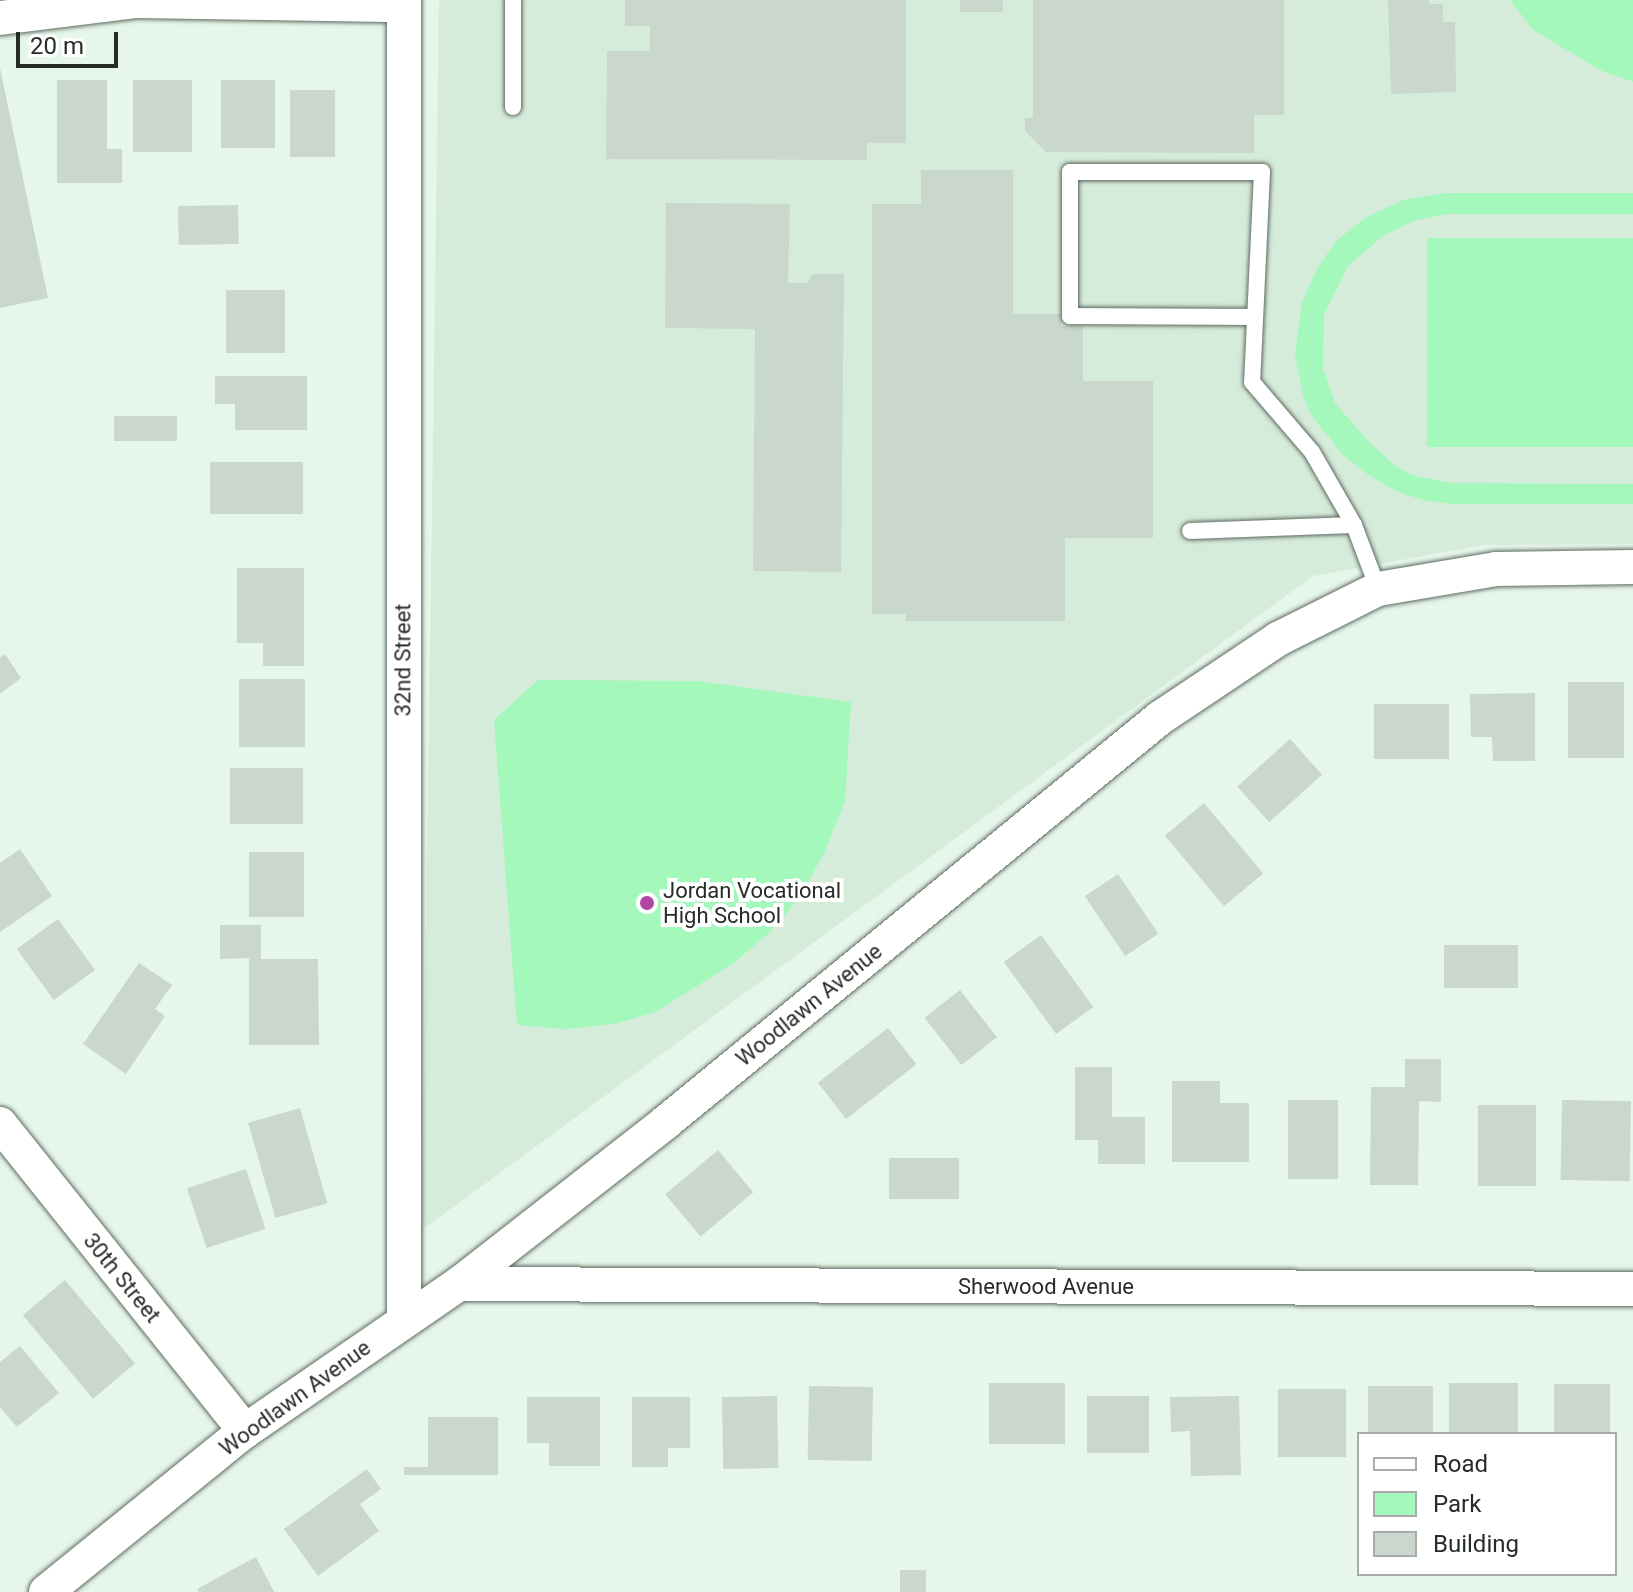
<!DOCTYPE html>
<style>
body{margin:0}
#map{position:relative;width:1633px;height:1592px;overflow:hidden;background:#e7f6ea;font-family:Roboto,sans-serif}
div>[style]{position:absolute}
.built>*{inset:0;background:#d6ecdb}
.green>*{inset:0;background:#a4f8bc;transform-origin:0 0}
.building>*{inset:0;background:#c9d7cc;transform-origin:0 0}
.roads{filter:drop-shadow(0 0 2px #5f6c62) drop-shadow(0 0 2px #5f6c62)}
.service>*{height:16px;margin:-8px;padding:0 8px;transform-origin:8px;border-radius:8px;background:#fff}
.minor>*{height:34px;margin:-17px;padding:0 17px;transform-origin:17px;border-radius:17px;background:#fff}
.dots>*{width:22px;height:22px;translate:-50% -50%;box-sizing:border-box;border:4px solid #fff;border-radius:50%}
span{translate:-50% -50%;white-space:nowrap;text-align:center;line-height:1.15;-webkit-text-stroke:8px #fff;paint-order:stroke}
.street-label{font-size:22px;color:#262c28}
.poi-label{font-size:22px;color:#262c28}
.left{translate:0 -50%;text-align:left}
.legend{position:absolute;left:1357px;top:1432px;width:260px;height:144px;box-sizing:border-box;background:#fff;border:2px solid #a8aba9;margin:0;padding:10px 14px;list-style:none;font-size:24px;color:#262c28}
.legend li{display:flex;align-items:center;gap:16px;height:40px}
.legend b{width:40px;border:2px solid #a8aba9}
.scale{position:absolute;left:16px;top:32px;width:102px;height:36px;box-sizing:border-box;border:4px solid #262c28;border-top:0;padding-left:10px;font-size:24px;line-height:28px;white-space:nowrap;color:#262c28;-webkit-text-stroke:6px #fff;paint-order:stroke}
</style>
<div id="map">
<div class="built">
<i style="clip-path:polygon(439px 0,1633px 0,1633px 544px,1484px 545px,1313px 576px,422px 1230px)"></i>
</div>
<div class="green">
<i style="clip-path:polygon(1510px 0,1633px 0,1633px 82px,1602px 71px,1533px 30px)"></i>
<i style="clip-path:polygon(1447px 193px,1633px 193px,1633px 214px,1447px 214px,1413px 221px,1383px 236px,1348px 266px,1324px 315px,1323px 368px,1335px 403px,1370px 443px,1397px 467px,1412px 475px,1450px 483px,1633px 484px,1633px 504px,1450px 504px,1423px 500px,1398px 492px,1370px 476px,1343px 455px,1311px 415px,1303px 395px,1295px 354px,1302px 303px,1316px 270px,1336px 241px,1366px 217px,1406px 199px)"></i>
<i style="left:1427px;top:238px;width:206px;height:209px"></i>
<i style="clip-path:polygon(538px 680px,698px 681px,851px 702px,845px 801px,824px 853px,800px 897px,769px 933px,735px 962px,656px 1012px,614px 1024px,565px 1029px,517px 1025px,494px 720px)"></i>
</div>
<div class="building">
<i style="clip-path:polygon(625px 0,906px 0,906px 143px,867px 143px,867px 160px,606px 159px,607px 51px,650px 51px,650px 26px,625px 26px)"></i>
<i style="left:960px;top:0;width:43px;height:12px"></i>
<i style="clip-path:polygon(1033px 0,1284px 0,1284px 115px,1254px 115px,1254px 153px,1046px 152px,1025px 131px,1025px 118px,1033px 118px)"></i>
<i style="clip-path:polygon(1388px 0,1429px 0,1429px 4px,1443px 4px,1443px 22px,1455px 22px,1456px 92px,1391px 94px)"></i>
<i style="clip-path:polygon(0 68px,48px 298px,0 308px)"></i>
<i style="clip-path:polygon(57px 80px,107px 80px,107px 149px,122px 149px,122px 183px,57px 183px)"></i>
<i style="left:133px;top:80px;width:59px;height:72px"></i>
<i style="left:221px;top:80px;width:54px;height:68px"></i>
<i style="left:290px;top:90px;width:45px;height:67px"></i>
<i style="clip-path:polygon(921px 170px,1013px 170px,1013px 314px,1061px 314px,1061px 326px,1083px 326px,1083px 381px,1153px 381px,1153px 538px,1065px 538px,1065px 621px,906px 621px,906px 614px,872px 614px,872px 204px,921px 204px)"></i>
<i style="clip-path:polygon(666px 203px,790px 204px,788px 283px,807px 283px,813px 274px,844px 274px,841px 572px,753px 571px,755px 329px,665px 328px)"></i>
<i style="left:238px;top:205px;width:39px;height:60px;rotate:89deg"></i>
<i style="left:226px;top:290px;width:59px;height:63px"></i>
<i style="clip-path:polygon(215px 376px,307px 376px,307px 430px,235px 430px,235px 404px,215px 404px)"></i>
<i style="left:114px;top:416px;width:63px;height:25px"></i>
<i style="left:210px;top:462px;width:93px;height:52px"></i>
<i style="clip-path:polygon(237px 568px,304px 568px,304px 666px,263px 666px,263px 643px,237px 643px)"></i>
<i style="clip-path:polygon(5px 654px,21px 678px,0 694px,0 658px)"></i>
<i style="left:239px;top:679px;width:66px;height:68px"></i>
<i style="left:1568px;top:682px;width:56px;height:76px"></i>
<i style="clip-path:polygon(1535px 693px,1535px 761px,1493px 761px,1492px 737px,1471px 737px,1470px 694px)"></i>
<i style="left:1374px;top:704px;width:75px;height:55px"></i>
<i style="left:1290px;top:739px;width:48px;height:71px;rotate:48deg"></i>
<i style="left:230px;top:768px;width:73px;height:56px"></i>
<i style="left:1204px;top:803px;width:92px;height:51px;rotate:50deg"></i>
<i style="clip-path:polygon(20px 849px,52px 896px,0 932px,0 863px)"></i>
<i style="left:249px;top:852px;width:55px;height:65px"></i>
<i style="left:1118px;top:874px;width:72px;height:40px;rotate:56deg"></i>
<i style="left:58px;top:919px;width:63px;height:51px;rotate:54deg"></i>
<i style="clip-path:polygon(220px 925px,261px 925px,261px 959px,318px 959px,319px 1045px,249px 1045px,249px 958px,220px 959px)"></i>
<i style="left:1041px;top:935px;width:89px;height:46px;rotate:54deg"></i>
<i style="left:1444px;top:945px;width:74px;height:43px"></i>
<i style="clip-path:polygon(139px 963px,172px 985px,155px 1009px,165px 1016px,126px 1074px,83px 1044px)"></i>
<i style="left:960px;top:990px;width:60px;height:45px;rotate:52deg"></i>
<i style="left:888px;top:1028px;width:46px;height:89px;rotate:52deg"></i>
<i style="clip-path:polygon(1405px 1059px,1441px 1059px,1441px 1102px,1419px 1101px,1418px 1185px,1370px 1185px,1371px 1087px,1405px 1087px)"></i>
<i style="clip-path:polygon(1075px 1067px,1112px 1067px,1112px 1117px,1145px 1117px,1145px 1164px,1098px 1164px,1098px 1140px,1075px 1140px)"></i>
<i style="clip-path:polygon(1172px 1081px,1220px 1081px,1220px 1103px,1249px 1103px,1249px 1162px,1172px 1162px)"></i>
<i style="left:1288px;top:1100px;width:50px;height:79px"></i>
<i style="left:1562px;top:1100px;width:69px;height:80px;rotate:1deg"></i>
<i style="left:1478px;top:1105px;width:58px;height:81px"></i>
<i style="left:300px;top:1108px;width:99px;height:54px;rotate:74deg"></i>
<i style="left:718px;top:1150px;width:55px;height:69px;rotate:50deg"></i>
<i style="left:889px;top:1158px;width:70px;height:41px"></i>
<i style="left:246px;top:1169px;width:63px;height:62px;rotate:72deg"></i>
<i style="left:65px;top:1280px;width:109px;height:55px;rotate:50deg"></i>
<i style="clip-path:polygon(20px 1346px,59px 1393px,17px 1427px,0 1407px,0 1362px)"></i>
<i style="left:989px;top:1383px;width:76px;height:61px"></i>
<i style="left:1449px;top:1383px;width:69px;height:51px"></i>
<i style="left:1554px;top:1384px;width:56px;height:50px"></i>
<i style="left:809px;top:1386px;width:64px;height:74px;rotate:1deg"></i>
<i style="left:1368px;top:1386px;width:65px;height:48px"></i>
<i style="left:1278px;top:1389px;width:68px;height:68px"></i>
<i style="left:777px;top:1396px;width:72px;height:55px;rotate:89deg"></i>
<i style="left:1087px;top:1396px;width:62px;height:57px"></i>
<i style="clip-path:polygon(1239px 1396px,1241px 1475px,1191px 1476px,1190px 1431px,1171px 1432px,1170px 1397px)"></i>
<i style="clip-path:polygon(527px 1397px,600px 1397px,600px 1466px,549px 1466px,549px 1443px,527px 1443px)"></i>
<i style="clip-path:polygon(632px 1397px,690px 1397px,690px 1448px,668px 1448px,668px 1467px,632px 1467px)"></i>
<i style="clip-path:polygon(428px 1417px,498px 1417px,498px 1475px,404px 1475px,404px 1467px,428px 1467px)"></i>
<i style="clip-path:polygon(367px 1469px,381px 1489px,360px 1504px,379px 1531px,318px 1576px,284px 1529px)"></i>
<i style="clip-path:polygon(256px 1557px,274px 1592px,199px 1592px,197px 1589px)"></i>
<i style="left:900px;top:1570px;width:26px;height:22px"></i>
</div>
<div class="roads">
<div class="service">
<i style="left:513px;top:107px;width:107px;rotate:-90deg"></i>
<i style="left:1255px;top:317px;width:185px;rotate:-179.7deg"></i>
<i style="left:1070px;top:316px;width:144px;rotate:-90deg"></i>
<i style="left:1070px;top:172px;width:192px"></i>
<i style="left:1262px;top:172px;width:210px;rotate:92.7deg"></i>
<i style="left:1252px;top:382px;width:92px;rotate:49.4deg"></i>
<i style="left:1312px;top:452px;width:84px;rotate:60.1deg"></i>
<i style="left:1354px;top:525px;width:68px;rotate:69.4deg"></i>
<i style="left:1190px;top:531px;width:164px;rotate:-2.1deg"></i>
</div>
<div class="minor">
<i style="left:0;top:18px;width:138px;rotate:-7.1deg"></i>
<i style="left:137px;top:1px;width:267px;rotate:0.9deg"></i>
<i style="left:0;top:1124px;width:393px;rotate:51.4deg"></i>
<i style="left:459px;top:1284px;width:1174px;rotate:0.24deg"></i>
<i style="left:404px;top:1319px;width:1319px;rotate:-90deg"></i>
<i style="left:46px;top:1592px;width:256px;rotate:-39deg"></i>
<i style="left:245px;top:1431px;width:260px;rotate:-34.5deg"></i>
<i style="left:459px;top:1284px;width:263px;rotate:-38deg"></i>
<i style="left:666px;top:1122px;width:638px;rotate:-39.28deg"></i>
<i style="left:1160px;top:718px;width:142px;rotate:-33.8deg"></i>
<i style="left:1278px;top:639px;width:112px;rotate:-26.6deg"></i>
<i style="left:1378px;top:589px;width:120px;rotate:-9.6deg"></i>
<i style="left:1496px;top:569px;width:137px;rotate:-0.8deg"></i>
</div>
</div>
<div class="dots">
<i style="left:647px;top:903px;background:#b145a4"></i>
</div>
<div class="street-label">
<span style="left:403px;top:660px;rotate:-90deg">32nd Street</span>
<span style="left:809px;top:1005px;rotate:-39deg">Woodlawn Avenue</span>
<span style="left:122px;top:1278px;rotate:51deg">30th Street</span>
<span style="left:1046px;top:1287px">Sherwood Avenue</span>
<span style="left:295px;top:1398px;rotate:-36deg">Woodlawn Avenue</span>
</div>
<div class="poi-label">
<span class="left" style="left:663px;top:903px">Jordan Vocational<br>High School</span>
</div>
<ul class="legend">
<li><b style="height:10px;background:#fff"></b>Road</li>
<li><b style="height:22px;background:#a4f8bc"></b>Park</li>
<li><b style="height:22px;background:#c9d7cc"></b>Building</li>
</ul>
<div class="scale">20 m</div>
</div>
